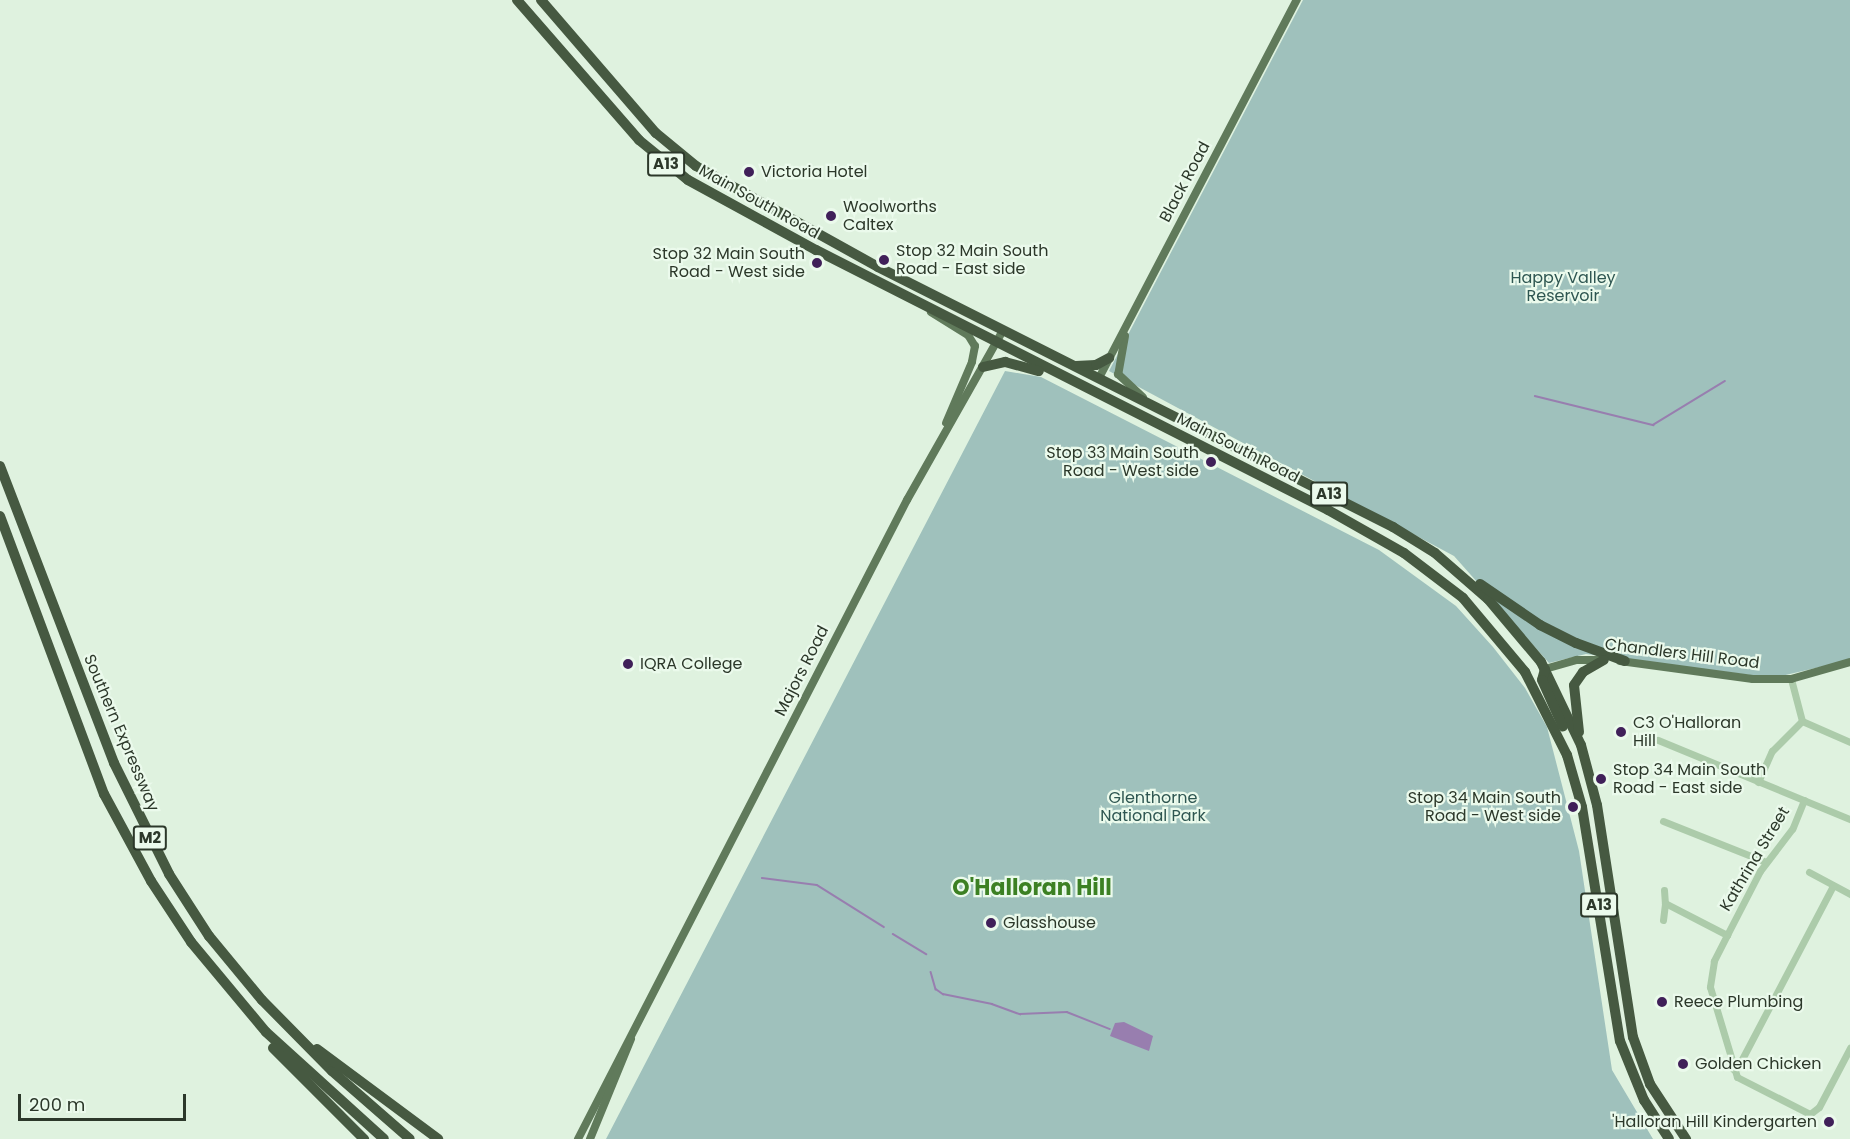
<!DOCTYPE html>
<style>
body{margin:0}
#map{position:relative;width:1850px;height:1139px;overflow:hidden;background:#dff2df;font-family:Poppins,sans-serif}
div>[style]{position:absolute}
.green>*{inset:0;background:#9fc1bc}
.water>*{inset:0;background:#987eaf}
.stream>*{height:1.5px;margin:-0.75px;padding:0 0.75px;transform-origin:0.75px;border-radius:0.75px;background:#987eaf}
.minor>*{height:7px;margin:-3.5px;padding:0 3.5px;transform-origin:3.5px;border-radius:3.5px;background:#accbaa}
.major>*{height:8px;margin:-4px;padding:0 4px;transform-origin:4px;border-radius:4px;background:#607a5b}
.highway>*{height:10px;margin:-5px;padding:0 5px;transform-origin:5px;border-radius:5px;background:#465941}
.dots>*{width:16px;height:16px;translate:-50% -50%;box-sizing:border-box;border:3px solid #ebfaec;border-radius:50%}
span{translate:-50% -50%;white-space:nowrap;text-align:center;line-height:1.15;-webkit-text-stroke:4.5px #ebfaec;paint-order:stroke}
.shield-label span{padding:2px 4px;background:#ebfaec;border:2px solid;border-radius:4px;-webkit-text-stroke-width:0}
.shield-label{font-size:15px;color:#2c382a;font-weight:700}
.poi-label{font-size:16px;color:#2c382a}
.left{translate:0 -50%;text-align:left}
.right{translate:-100% -50%;text-align:right}
.street-label{font-size:16px;color:#2c382a}
.park-label{font-size:16px;color:#2e5651}
.district-label{font-size:22px;color:#3c8023;font-weight:700}
.scale{position:absolute;left:18px;top:1094px;width:168px;height:27px;box-sizing:border-box;border:3px solid #2c382a;border-top:0;padding-left:8px;font-size:18px;line-height:21px;white-space:nowrap;color:#2c382a;-webkit-text-stroke:4px #ebfaec;paint-order:stroke}
</style>
<div id="map">
<div class="green">
<i style="clip-path:polygon(1303px 0,1850px 0,1850px 660px,1773px 678px,1586px 654px,1549px 663px,1454px 556px,1109px 371px)"></i>
<i style="clip-path:polygon(1005px 371px,1041px 377px,1379px 550px,1456px 606px,1493px 647px,1525px 688px,1547px 727px,1579px 851px,1612px 1070px,1653px 1139px,606px 1139px)"></i>
</div>
<div class="water">
<i style="clip-path:polygon(1124px 1022px,1153px 1036px,1149px 1051px,1110px 1036px,1115px 1023px)"></i>
</div>
<div class="stream">
<i style="left:1535px;top:396px;width:122px;rotate:13.8deg"></i>
<i style="left:1653px;top:425px;width:84px;rotate:-31.4deg"></i>
<i style="left:762px;top:878px;width:55px;rotate:7.3deg"></i>
<i style="left:817px;top:885px;width:79px;rotate:32.1deg"></i>
<i style="left:893px;top:934px;width:39px;rotate:31deg"></i>
<i style="left:931px;top:972px;width:18px;rotate:74deg"></i>
<i style="left:936px;top:989px;width:9px;rotate:36deg"></i>
<i style="left:943px;top:994px;width:50px;rotate:11.5deg"></i>
<i style="left:992px;top:1004px;width:30px;rotate:20deg"></i>
<i style="left:1020px;top:1014px;width:47px;rotate:-2.4deg"></i>
<i style="left:1067px;top:1012px;width:46px;rotate:21.6deg"></i>
</div>
<div class="minor">
<i style="left:1791px;top:679px;width:43px;rotate:75.3deg"></i>
<i style="left:1802px;top:721px;width:52px;rotate:23.6deg"></i>
<i style="left:1658px;top:740px;width:208px;rotate:22.4deg"></i>
<i style="left:1758px;top:782px;width:34px;rotate:-66deg"></i>
<i style="left:1772px;top:751px;width:42px;rotate:-45deg"></i>
<i style="left:1804px;top:800px;width:31px;rotate:112deg"></i>
<i style="left:1792px;top:829px;width:53px;rotate:127.3deg"></i>
<i style="left:1760px;top:871px;width:72px;rotate:117.3deg"></i>
<i style="left:1727px;top:935px;width:29px;rotate:117deg"></i>
<i style="left:1714px;top:961px;width:26px;rotate:99deg"></i>
<i style="left:1710px;top:987px;width:94px;rotate:73.3deg"></i>
<i style="left:1737px;top:1077px;width:82px;rotate:26.9deg"></i>
<i style="left:1810px;top:1114px;width:11px;rotate:-38deg"></i>
<i style="left:1819px;top:1107px;width:67px;rotate:-62.3deg"></i>
<i style="left:1663px;top:821px;width:111px;rotate:21.7deg"></i>
<i style="left:1809px;top:872px;width:47px;rotate:28.2deg"></i>
<i style="left:1664px;top:890px;width:13px;rotate:86deg"></i>
<i style="left:1665px;top:903px;width:70px;rotate:27.3deg"></i>
<i style="left:1663px;top:920px;width:17px;rotate:-83deg"></i>
<i style="left:1733px;top:1069px;width:11px;rotate:-45deg"></i>
<i style="left:1741px;top:1061px;width:198px;rotate:-62.3deg"></i>
</div>
<div class="major">
<i style="left:931px;top:312px;width:44px;rotate:31.9deg"></i>
<i style="left:968px;top:335px;width:13px;rotate:58deg"></i>
<i style="left:975px;top:346px;width:16px;rotate:101deg"></i>
<i style="left:972px;top:362px;width:66px;rotate:113.1deg"></i>
<i style="left:1125px;top:336px;width:39px;rotate:100deg"></i>
<i style="left:1118px;top:374px;width:34px;rotate:43deg"></i>
<i style="left:1099px;top:378px;width:427px;rotate:-62.4deg"></i>
<i style="left:1620px;top:661px;width:134px;rotate:7.7deg"></i>
<i style="left:1753px;top:679px;width:38px"></i>
<i style="left:1791px;top:679px;width:61px;rotate:-16.1deg"></i>
<i style="left:1545px;top:669px;width:33px;rotate:-16deg"></i>
<i style="left:1577px;top:660px;width:27px"></i>
<i style="left:578px;top:1139px;width:719px;rotate:-62.76deg"></i>
<i style="left:907px;top:500px;width:195px;rotate:-60.5deg"></i>
<i style="left:590px;top:1139px;width:108px;rotate:-67.7deg"></i>
</div>
<div class="highway">
<i style="left:517px;top:0;width:186px;rotate:48.9deg"></i>
<i style="left:639px;top:140px;width:63px;rotate:39.2deg"></i>
<i style="left:688px;top:180px;width:146px;rotate:28.7deg"></i>
<i style="left:816px;top:250px;width:574px;rotate:26.92deg"></i>
<i style="left:1328px;top:510px;width:87px;rotate:29.5deg"></i>
<i style="left:1404px;top:553px;width:74px;rotate:37.3deg"></i>
<i style="left:1463px;top:598px;width:97px;rotate:50deg"></i>
<i style="left:1525px;top:672px;width:93px;rotate:63.2deg"></i>
<i style="left:1567px;top:755px;width:54px;rotate:73.9deg"></i>
<i style="left:1582px;top:807px;width:237px;rotate:80.8deg"></i>
<i style="left:1620px;top:1041px;width:64px;rotate:67.9deg"></i>
<i style="left:1644px;top:1100px;width:46px;rotate:57.3deg"></i>
<i style="left:541px;top:0;width:176px;rotate:49.2deg"></i>
<i style="left:656px;top:133px;width:52px;rotate:39.5deg"></i>
<i style="left:696px;top:166px;width:208px;rotate:29deg"></i>
<i style="left:878px;top:267px;width:577px;rotate:26.79deg"></i>
<i style="left:1393px;top:527px;width:49px;rotate:31.8deg"></i>
<i style="left:1435px;top:553px;width:70px;rotate:41deg"></i>
<i style="left:1488px;top:599px;width:82px;rotate:49.9deg"></i>
<i style="left:1541px;top:662px;width:92px;rotate:64.3deg"></i>
<i style="left:1581px;top:745px;width:62px;rotate:75.1deg"></i>
<i style="left:1597px;top:805px;width:235px;rotate:81.2deg"></i>
<i style="left:1633px;top:1037px;width:50px;rotate:70.1deg"></i>
<i style="left:1650px;top:1084px;width:66px;rotate:56.8deg"></i>
<i style="left:1076px;top:366px;width:20px;rotate:-3deg"></i>
<i style="left:1096px;top:365px;width:15px;rotate:-28deg"></i>
<i style="left:983px;top:367px;width:23px;rotate:-13deg"></i>
<i style="left:1005px;top:362px;width:35px;rotate:15deg"></i>
<i style="left:0;top:466px;width:318px;rotate:69deg"></i>
<i style="left:114px;top:763px;width:124px;rotate:63.6deg"></i>
<i style="left:169px;top:874px;width:74px;rotate:57.2deg"></i>
<i style="left:209px;top:936px;width:83px;rotate:50.4deg"></i>
<i style="left:262px;top:1000px;width:100px;rotate:45.4deg"></i>
<i style="left:332px;top:1071px;width:103px;rotate:41.1deg"></i>
<i style="left:0;top:516px;width:297px;rotate:69.5deg"></i>
<i style="left:104px;top:794px;width:99px;rotate:61.6deg"></i>
<i style="left:151px;top:881px;width:73px;rotate:56.7deg"></i>
<i style="left:191px;top:942px;width:117px;rotate:50.2deg"></i>
<i style="left:266px;top:1032px;width:159px;rotate:42.2deg"></i>
<i style="left:1480px;top:584px;width:73px;rotate:34.3deg"></i>
<i style="left:1540px;top:625px;width:40px;rotate:26.6deg"></i>
<i style="left:1576px;top:643px;width:52px;rotate:20.2deg"></i>
<i style="left:1545px;top:669px;width:11px;rotate:105deg"></i>
<i style="left:1542px;top:680px;width:51px;rotate:65.9deg"></i>
<i style="left:1579px;top:732px;width:47px;rotate:-96.1deg"></i>
<i style="left:1574px;top:685px;width:16px;rotate:-55deg"></i>
<i style="left:1583px;top:672px;width:24px;rotate:-30deg"></i>
<i style="left:273px;top:1048px;width:129px;rotate:45deg"></i>
<i style="left:317px;top:1049px;width:151px;rotate:36.6deg"></i>
</div>
<div class="dots">
<i style="left:749px;top:172px;background:#402059"></i>
<i style="left:831px;top:216px;background:#402059"></i>
<i style="left:884px;top:260px;background:#402059"></i>
<i style="left:817px;top:263px;background:#402059"></i>
<i style="left:1211px;top:462px;background:#402059"></i>
<i style="left:628px;top:664px;background:#402059"></i>
<i style="left:1621px;top:732px;background:#402059"></i>
<i style="left:1601px;top:779px;background:#402059"></i>
<i style="left:1573px;top:807px;background:#402059"></i>
<i style="left:991px;top:923px;background:#402059"></i>
<i style="left:1662px;top:1002px;background:#402059"></i>
<i style="left:1683px;top:1064px;background:#402059"></i>
<i style="left:1829px;top:1122px;background:#402059"></i>
</div>
<div class="shield-label">
<span style="left:666px;top:164px">A13</span>
<span style="left:1329px;top:494px">A13</span>
<span style="left:150px;top:838px">M2</span>
<span style="left:1599px;top:905px">A13</span>
</div>
<div class="poi-label">
<span class="left" style="left:761px;top:172px">Victoria Hotel</span>
<span class="left" style="left:843px;top:216px">Woolworths<br>Caltex</span>
<span class="left" style="left:896px;top:260px">Stop 32 Main South<br>Road - East side</span>
<span class="right" style="left:805px;top:263px">Stop 32 Main South<br>Road - West side</span>
<span class="right" style="left:1199px;top:462px">Stop 33 Main South<br>Road - West side</span>
<span class="left" style="left:640px;top:664px">IQRA College</span>
<span class="left" style="left:1633px;top:732px">C3 O'Halloran<br>Hill</span>
<span class="left" style="left:1613px;top:779px">Stop 34 Main South<br>Road - East side</span>
<span class="right" style="left:1561px;top:807px">Stop 34 Main South<br>Road - West side</span>
<span class="left" style="left:1003px;top:923px">Glasshouse</span>
<span class="left" style="left:1674px;top:1002px">Reece Plumbing</span>
<span class="left" style="left:1695px;top:1064px">Golden Chicken</span>
<span class="right" style="left:1817px;top:1122px">'Halloran Hill Kindergarten</span>
</div>
<div class="street-label">
<span style="left:1185px;top:182px;rotate:-62deg">Black Road</span>
<span style="left:759px;top:202px;rotate:29deg">Main South Road</span>
<span style="left:1238px;top:448px;rotate:27deg">Main South Road</span>
<span style="left:1682px;top:654px;rotate:7deg">Chandlers Hill Road</span>
<span style="left:802px;top:671px;rotate:-63deg">Majors Road</span>
<span style="left:121px;top:733px;rotate:67deg">Southern Expressway</span>
<span style="left:1755px;top:859px;rotate:-59deg">Kathrina Street</span>
</div>
<div class="park-label">
<span style="left:1563px;top:287px">Happy Valley<br>Reservoir</span>
<span style="left:1153px;top:807px">Glenthorne<br>National Park</span>
</div>
<div class="district-label">
<span style="left:1032px;top:888px">O'Halloran Hill</span>
</div>
<div class="scale">200 m</div>
</div>
